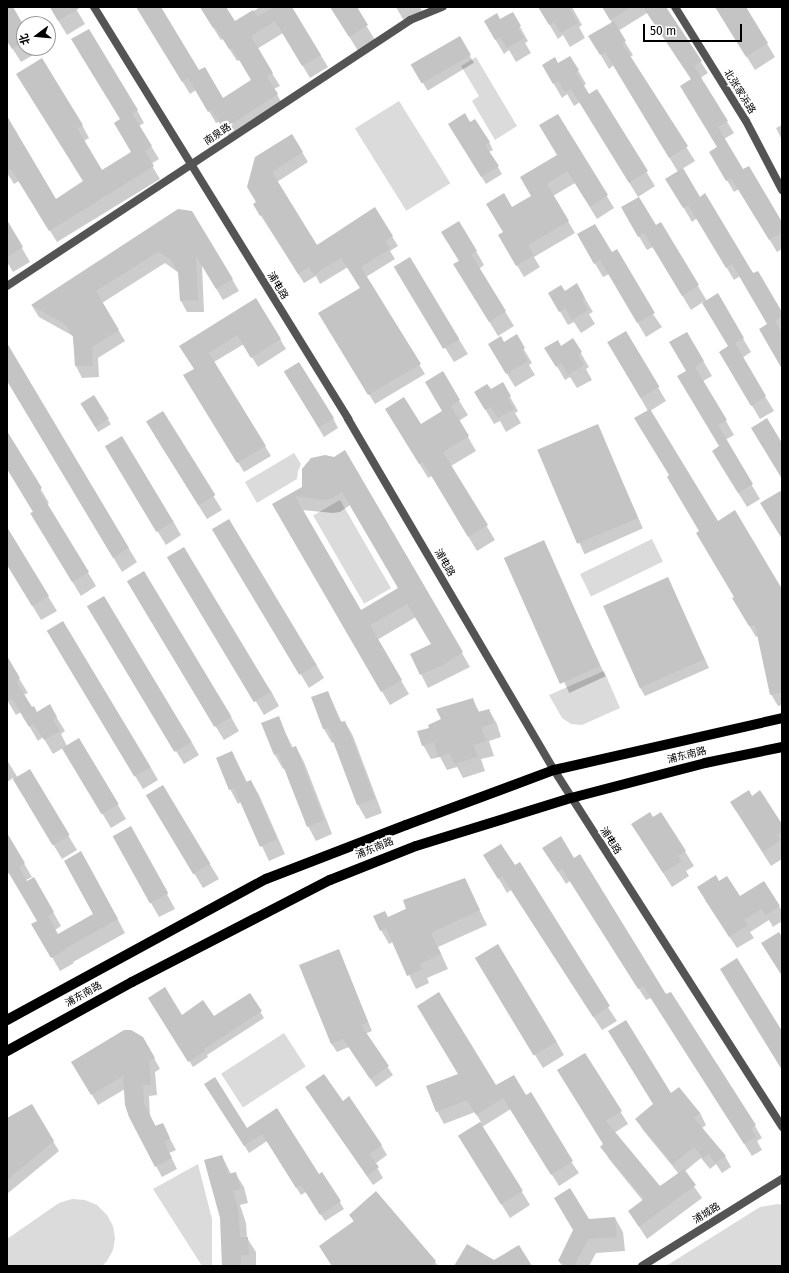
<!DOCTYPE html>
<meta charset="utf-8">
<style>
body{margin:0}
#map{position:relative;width:789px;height:1273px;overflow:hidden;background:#fff;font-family:"Fira Sans","Noto Sans SC",sans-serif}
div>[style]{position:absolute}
.green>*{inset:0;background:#dbdbdb;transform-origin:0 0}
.shadow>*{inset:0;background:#0003;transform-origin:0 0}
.building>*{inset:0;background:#c4c4c4;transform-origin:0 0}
.minor>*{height:8px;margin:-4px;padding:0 4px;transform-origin:4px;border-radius:4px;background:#545454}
.tertiary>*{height:8px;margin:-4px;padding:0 4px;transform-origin:4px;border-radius:4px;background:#545454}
.primary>*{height:10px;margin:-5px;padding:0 5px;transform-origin:5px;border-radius:5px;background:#000}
span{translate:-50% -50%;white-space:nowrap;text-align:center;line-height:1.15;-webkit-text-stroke:4px #fff;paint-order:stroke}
.street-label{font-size:10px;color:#000}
.frame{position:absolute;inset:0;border:8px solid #000;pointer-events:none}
.north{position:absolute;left:16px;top:16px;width:40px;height:40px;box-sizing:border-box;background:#fff;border:1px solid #999;border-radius:50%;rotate:254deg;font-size:11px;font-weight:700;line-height:16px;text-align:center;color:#000}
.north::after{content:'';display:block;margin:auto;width:14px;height:18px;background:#000;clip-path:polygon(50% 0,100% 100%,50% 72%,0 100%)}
.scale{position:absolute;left:643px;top:24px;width:99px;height:18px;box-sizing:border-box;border:2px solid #000;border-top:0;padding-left:5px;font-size:12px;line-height:14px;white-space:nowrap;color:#000;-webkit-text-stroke:3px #fff;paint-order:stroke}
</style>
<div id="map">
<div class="green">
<i style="clip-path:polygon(476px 57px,517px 126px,495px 140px,472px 101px,479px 96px,461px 66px)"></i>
<i style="left:399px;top:101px;width:97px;height:52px;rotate:58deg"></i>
<i style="clip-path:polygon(294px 453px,301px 464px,298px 471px,297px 479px,257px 503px,245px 482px)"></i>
<i style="left:340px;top:500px;width:102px;height:31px;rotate:60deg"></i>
<i style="left:652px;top:539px;width:25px;height:80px;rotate:64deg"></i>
<i style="clip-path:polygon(604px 671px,620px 708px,582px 725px,571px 724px,562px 718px,549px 695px)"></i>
<i style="left:284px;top:1033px;width:40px;height:75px;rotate:57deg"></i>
<i style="clip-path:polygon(198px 1164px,212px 1219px,212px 1266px,202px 1266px,153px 1189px)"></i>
<i style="clip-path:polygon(72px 1199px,85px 1200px,97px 1205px,107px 1215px,113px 1226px,115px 1238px,113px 1250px,107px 1261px,102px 1266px,7px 1266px,7px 1239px,59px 1203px)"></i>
<i style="clip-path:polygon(778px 1204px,782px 1205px,782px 1266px,666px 1266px,760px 1207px)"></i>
</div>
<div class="shadow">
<i style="clip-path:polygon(7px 7px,11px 7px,24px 28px,24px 48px,36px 48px,38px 52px,21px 62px,7px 40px)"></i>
<i style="clip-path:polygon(50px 7px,75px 7px,85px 24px,67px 35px)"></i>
<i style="clip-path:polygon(137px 7px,160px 7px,199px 71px,223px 99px,252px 80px,240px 60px,237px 61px,223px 39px,221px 40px,200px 7px,225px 7px,234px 23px,260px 7px,291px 7px,328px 67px,310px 78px,283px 33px,257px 49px,280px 86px,274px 89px,284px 107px,232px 141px,219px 122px,216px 123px,196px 90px,190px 94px)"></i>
<i style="clip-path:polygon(331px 7px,355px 7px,375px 40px,358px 51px)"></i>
<i style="clip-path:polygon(396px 7px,420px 7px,422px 11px,404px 21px)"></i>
<i style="clip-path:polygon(539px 7px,572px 7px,582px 25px,579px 27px,585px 38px,570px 47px,563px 35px,558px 39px)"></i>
<i style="clip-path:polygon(603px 7px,665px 7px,708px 73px,700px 78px,734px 133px,724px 139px,743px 171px,782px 224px,782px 249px,777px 252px,739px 189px,734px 192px,710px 152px,718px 147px,692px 80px,647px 13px,618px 31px,633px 55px,630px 57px,695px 161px,682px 169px,700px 198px,782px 314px,782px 367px,769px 324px,740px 276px,734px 280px,697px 218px,692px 222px,667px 179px,678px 172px,614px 65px,609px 69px,590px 37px,612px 23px)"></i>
<i style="clip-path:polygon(716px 7px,745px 7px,775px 57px,755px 70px)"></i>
<i style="clip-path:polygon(512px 13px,528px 41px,525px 43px,531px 53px,516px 62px,509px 50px,504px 54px,485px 22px,500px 21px)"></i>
<i style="left:459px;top:38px;width:29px;height:54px;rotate:59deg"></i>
<i style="clip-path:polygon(79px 52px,137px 110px,144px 123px,139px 126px,159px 159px,151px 164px,160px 179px,57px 242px,19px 181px,14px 184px,7px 173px,7px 119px,55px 200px,84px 182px,25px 86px,82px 125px,89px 138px,84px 141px,102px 171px,132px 152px,121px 120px)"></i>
<i style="clip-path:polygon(570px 57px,586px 84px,583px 86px,589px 96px,597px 91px,655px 186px,638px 197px,580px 102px,574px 106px,567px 94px,562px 98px,543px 65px,558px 64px)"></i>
<i style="clip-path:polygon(558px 115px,614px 208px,597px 219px,575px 183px,553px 196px,575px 233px,534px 257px,540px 267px,524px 277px,506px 247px,504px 233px,512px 208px,532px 196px,558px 156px)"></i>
<i style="clip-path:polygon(782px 125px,782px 140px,776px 128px)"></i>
<i style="clip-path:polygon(453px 131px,489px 142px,493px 150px,489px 152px,502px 174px,486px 184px)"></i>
<i style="clip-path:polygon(292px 135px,308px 162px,277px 182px,317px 246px,375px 209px,398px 246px,390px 251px,395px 259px,366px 277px,425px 374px,375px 404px,325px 323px,361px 289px,348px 267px,320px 284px,316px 276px,304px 283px,254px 205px,258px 203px,248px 187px)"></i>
<i style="clip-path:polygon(622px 208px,655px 226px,660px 223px,707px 301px,717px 295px,751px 352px,742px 358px,774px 411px,760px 419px,728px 366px,729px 347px,703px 302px,691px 310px,653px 247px,647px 250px)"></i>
<i style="clip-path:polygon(178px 210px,232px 279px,239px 291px,223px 300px,202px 265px,204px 312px,187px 312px,181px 301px,179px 273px,165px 263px,102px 303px,125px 341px,98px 358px,99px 377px,82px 378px,76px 366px,73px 336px,39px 317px,32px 306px)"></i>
<i style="clip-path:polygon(7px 222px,30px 262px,13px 272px,7px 262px)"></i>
<i style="clip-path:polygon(443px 233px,476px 251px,484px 265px,479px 269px,514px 326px,498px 336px,463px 278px,460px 261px)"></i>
<i style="clip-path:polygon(578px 235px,611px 254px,662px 327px,646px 337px,609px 274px,603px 277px)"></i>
<i style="clip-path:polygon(409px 259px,468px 354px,454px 362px,403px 281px)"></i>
<i style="clip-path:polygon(577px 285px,593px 312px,589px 314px,595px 324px,581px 333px,574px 322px,568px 325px,549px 293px,564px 292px)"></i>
<i style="clip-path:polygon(256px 299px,286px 349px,258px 367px,244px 344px,214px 362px,271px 456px,244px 472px,190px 385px,195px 369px)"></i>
<i style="clip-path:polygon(626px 332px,666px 401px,650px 411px,717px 522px,782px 591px,782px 705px,778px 706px,771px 694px,758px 636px,756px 637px,733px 599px,735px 597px,670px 476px,648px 411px,608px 342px)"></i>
<i style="clip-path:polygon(687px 333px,712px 376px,703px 381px,734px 435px,725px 440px,760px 499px,747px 507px,721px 465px,720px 447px,687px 371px)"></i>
<i style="clip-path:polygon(516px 336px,532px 363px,529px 365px,535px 375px,515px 387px,489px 344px,504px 343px)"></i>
<i style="clip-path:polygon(573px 340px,589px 367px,586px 369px,592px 380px,577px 388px,570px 377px,565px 380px,546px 348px,561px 347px)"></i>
<i style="clip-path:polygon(7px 346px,137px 562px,122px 572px,7px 380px)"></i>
<i style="clip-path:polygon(442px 373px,468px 415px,459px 421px,476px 451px,451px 466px,495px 540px,477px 551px,432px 476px,428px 478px,395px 423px,420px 425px,443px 411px)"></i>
<i style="clip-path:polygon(291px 382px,333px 418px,338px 428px,324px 437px)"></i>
<i style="clip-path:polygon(502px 383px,518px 411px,515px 413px,521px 423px,506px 432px,500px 421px,494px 424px,475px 392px,490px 391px)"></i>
<i style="left:94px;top:396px;width:33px;height:15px;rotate:59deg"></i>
<i style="clip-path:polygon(162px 412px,222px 510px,207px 519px,155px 436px)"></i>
<i style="left:597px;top:425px;width:113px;height:64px;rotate:66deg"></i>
<i style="clip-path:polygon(7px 433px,49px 503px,47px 504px,96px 586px,81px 596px,40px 528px,34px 512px,7px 468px)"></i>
<i style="clip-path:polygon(evenodd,345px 452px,470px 667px,428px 688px,421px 674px,432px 645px,416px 617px,377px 640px,409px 694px,390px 705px,273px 505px,303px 487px,334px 458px,345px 452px,350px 505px,400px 589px,361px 611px,302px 510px,333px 513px,340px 512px,350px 505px)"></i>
<i style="clip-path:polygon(114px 461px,173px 521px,181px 535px,166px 545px)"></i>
<i style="clip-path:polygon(7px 529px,57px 611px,41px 620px,7px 564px)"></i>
<i style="left:543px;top:542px;width:148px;height:40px;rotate:65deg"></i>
<i style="clip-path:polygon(222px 544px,316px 664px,324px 678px,309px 688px)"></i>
<i style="clip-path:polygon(177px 571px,271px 691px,279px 706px,264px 715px)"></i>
<i style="clip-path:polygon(668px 578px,709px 668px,645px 696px,639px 686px)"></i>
<i style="clip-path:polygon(136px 596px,231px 717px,239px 731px,224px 740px)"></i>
<i style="clip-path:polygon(97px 621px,191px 741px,199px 755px,184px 764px)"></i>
<i style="clip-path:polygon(56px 646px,150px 766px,158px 780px,143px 789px)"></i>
<i style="clip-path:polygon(12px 667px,28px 693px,23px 695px,32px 709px,37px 713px,49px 705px,65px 731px,61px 734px,67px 746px,118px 805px,126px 819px,111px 828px,63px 748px,53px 754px,43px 737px,38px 741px,21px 712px,16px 715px,7px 700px,7px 670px)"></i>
<i style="clip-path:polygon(328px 692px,342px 723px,345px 722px,353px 736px,382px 813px,366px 819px,358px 805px,334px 742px,332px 743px,324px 729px,312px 698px)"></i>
<i style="clip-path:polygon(472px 699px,480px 713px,489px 710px,497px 724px,501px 737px,489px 741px,494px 756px,481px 759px,485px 771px,463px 778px,457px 767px,447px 770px,440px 757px,431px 759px,423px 745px,430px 728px)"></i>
<i style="clip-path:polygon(278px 718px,293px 748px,296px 747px,304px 762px,332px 834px,316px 841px,308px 826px,285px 768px,283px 769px,275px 755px)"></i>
<i style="clip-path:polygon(232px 752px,247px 782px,251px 781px,259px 795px,285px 854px,269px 861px,241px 802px,238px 804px,230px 789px)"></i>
<i style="clip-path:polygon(7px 760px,18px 778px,29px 771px,77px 850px,62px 859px,13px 778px,7px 782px)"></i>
<i style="clip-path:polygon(163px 787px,219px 879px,203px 888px,156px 810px)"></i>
<i style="clip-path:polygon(752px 797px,782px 826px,782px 859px,771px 866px,740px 817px)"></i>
<i style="clip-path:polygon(661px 813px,694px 866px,686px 871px,689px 876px,672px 887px,641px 838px,653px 818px)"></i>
<i style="clip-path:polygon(7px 835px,32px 877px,24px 881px,25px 883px,34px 878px,61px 926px,55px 930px,58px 935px,94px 915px,89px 866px,125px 933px,73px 962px,74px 963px,60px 971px,33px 924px,38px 921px,7px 870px)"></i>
<i style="clip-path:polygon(139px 842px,175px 909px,159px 917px,151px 903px)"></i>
<i style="clip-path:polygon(501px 845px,617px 1021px,602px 1030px,511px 890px,507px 893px,493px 869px)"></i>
<i style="clip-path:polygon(574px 859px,666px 996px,715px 1065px,717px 1064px,755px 1126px,762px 1138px,757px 1141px,762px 1150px,752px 1156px,651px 998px,646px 1000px,570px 881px,566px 884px,551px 860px)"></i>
<i style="clip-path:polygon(464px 879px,487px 925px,438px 947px,448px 969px,427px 978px,429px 983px,416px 989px,393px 942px,389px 944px,381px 930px,388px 918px)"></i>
<i style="clip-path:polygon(719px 882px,740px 897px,764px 882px,782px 911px,782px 921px,773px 927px,769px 920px,750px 932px,754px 938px,737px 948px,705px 900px)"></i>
<i style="clip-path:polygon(339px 951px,372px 1031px,365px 1034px,393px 1075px,376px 1087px,349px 1047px,337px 1052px,331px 1043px)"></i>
<i style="clip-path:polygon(485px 973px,556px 1041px,564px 1055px,543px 1068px)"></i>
<i style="clip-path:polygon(250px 995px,264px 1018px,207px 1055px,208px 1057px,193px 1067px,153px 1004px,182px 1016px,214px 1018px)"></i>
<i style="clip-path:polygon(131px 1031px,143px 1038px,160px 1069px,155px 1072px,157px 1095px,149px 1096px,150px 1115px,156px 1127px,168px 1135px,176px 1150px,169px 1153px,177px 1169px,162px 1177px,156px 1166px,125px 1089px,98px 1105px,73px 1062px)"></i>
<i style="clip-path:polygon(585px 1054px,628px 1124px,614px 1133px,660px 1188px,679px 1174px,643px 1130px,636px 1119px,679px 1088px,700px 1113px,706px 1125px,702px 1128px,725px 1156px,731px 1167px,722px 1173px,716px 1164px,710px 1169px,701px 1158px,684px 1172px,702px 1198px,647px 1239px,629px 1211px,643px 1201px,609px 1159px,602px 1147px,604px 1145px)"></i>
<i style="clip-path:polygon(496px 1087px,526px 1096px,579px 1173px,559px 1186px,511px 1109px,482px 1127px,530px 1205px,510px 1218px,459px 1136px,481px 1122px,475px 1112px,444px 1124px,437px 1111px)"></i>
<i style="clip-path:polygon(210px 1091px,246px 1129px,277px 1110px,318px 1175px,322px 1173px,344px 1209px,325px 1221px,306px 1192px,301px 1195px,267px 1141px,249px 1153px)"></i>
<i style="clip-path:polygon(312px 1097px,381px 1145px,387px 1155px,375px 1164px,383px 1178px,373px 1185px)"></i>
<i style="clip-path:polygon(31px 1105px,59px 1151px,7px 1194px,7px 1119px)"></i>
<i style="clip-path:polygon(222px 1156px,231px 1174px,235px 1173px,244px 1187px,248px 1203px,240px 1205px,246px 1223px,247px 1238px,256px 1252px,256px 1266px,223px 1266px)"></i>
<i style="clip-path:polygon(376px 1193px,435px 1262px,438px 1266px,332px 1266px,320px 1247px,354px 1222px,350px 1215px)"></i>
<i style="clip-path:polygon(615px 1218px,623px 1232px,625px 1251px,596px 1253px,589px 1266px,562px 1266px,559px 1261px,574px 1230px,589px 1220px)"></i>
</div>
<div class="building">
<i style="clip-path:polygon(7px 7px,13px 7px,24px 26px,24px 41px,12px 49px,7px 41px)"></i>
<i style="clip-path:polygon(50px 7px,81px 7px,58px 21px)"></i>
<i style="clip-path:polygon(136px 7px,161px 7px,199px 70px,205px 67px,223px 98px,251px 80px,232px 48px,229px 49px,215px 27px,213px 28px,200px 7px,226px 7px,235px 21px,253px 10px,257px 17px,274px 7px,292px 7px,321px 55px,302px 66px,275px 21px,251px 36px,273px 73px,267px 77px,278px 94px,224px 129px,211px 110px,208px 112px,188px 78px,182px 82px)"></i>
<i style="clip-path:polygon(330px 7px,357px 7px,368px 25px,349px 37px)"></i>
<i style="clip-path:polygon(538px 7px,568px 7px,578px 23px,561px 33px,554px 22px,549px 25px)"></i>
<i style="clip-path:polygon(602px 7px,631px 7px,610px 20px)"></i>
<i style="clip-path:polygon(643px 7px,666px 7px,702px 61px,694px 66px,728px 121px,718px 127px,743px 169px,749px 166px,782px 222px,782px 233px,769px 240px,731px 178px,726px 181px,709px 152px,717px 147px,680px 86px,691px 79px)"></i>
<i style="clip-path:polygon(715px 7px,746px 7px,768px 43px,746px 57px)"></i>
<i style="clip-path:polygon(513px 12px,521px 26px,518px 28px,524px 38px,507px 48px,500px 37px,495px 40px,484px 21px,497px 13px,500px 19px)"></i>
<i style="clip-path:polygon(614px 21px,626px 41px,622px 43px,688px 146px,669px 158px,605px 52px,600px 55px,588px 36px)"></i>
<i style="clip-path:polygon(89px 29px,138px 110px,132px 113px,152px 146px,145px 151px,154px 166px,49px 231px,11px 169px,7px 172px,7px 116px,56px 199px,83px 181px,16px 74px,42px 58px,83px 125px,77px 128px,102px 170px,131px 152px,114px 123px,120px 119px,71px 39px)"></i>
<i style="left:460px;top:36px;width:22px;height:57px;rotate:60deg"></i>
<i style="clip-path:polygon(570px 56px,579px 70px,576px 72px,589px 94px,597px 89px,648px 171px,629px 183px,571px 89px,565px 92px,558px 81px,553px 84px,542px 65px,555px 57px,558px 63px)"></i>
<i style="clip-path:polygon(465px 113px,470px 122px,475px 119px,490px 142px,485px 145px,499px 166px,481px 177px,448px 124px)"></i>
<i style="clip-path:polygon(558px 114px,608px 195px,590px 207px,567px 171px,547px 184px,569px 221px,528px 245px,534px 255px,516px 266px,498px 235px,503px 232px,486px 204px,504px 193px,512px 207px,531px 196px,520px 177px,557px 155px,539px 125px)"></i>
<i style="clip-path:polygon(292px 134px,303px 152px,272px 172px,317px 245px,375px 207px,393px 236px,385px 241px,390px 249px,361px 267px,421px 364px,368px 395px,318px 313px,360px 288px,341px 258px,314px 275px,309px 267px,298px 274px,262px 215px,260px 216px,253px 204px,256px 202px,247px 187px,255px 157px)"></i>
<i style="clip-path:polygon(683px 168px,700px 197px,705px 193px,753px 273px,758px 271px,782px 312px,782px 316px,775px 321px,782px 333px,782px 369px,759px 329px,767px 324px,732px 264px,726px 268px,688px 205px,683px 208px,665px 179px)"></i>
<i style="clip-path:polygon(639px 197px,656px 225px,661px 222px,699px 285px,682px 296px,644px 233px,638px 237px,621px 207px)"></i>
<i style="clip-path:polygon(178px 209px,192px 211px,233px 279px,216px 289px,196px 256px,198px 300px,180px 301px,178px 272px,170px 259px,158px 252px,96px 291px,119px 330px,92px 347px,93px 366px,75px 366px,73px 337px,65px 324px,31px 305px)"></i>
<i style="clip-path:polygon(7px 220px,23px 247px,7px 257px)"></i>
<i style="clip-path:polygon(459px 221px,477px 251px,471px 254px,506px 311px,489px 322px,453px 264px,459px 261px,441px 232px)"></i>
<i style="clip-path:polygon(595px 224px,612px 252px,617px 249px,655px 313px,637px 323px,600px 260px,594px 264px,577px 234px)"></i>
<i style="left:410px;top:257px;width:96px;height:19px;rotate:59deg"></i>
<i style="clip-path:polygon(577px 283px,585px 298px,582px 299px,588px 310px,572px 320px,565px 308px,559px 312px,548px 293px,561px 285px,565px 291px)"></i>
<i style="clip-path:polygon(718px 293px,744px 338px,735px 343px,766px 396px,751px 406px,719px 352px,728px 346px,702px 303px)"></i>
<i style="clip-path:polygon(256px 298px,281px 339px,251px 358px,237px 335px,209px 353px,266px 446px,237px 463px,183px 375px,194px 369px,179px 346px)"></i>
<i style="left:626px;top:331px;width:65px;height:22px;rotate:59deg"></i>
<i style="clip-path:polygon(687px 332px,704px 361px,695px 367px,727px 420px,718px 425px,753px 484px,738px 493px,712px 451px,719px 446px,677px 376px,686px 371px,669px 342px)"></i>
<i style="clip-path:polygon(517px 334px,525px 348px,522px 350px,528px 361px,506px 374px,488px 344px,501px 336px,504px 342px)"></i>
<i style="clip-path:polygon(573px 338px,582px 352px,578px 355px,584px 365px,568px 375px,561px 363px,556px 367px,544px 348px,558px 340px,561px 346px)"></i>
<i style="clip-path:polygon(7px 343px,129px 548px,113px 558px,7px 381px)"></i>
<i style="left:299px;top:362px;width:66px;height:18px;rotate:58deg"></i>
<i style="clip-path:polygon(443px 371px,460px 400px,451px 406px,469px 436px,443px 452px,488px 525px,468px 537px,423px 462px,419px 464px,385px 409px,404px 397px,421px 424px,442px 411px,425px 382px)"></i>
<i style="clip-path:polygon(503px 382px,511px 396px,508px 398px,514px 409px,498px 418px,491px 407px,485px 410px,474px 392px,487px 384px,491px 389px)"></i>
<i style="left:94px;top:395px;width:28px;height:16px;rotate:58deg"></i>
<i style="clip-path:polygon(650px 409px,718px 521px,735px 510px,782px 589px,782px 692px,770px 695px,755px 625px,749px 626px,732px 598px,734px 597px,696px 533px,699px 531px,667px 477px,669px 475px,634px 418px)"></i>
<i style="left:163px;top:411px;width:99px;height:20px;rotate:58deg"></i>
<i style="clip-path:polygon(767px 418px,782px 443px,782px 479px,751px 428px)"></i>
<i style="left:598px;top:424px;width:102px;height:66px;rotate:67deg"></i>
<i style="clip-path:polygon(7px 431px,42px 488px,39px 490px,89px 572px,72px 582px,30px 513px,33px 512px,7px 469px)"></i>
<i style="left:122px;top:436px;width:100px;height:20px;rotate:59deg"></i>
<i style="clip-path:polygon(evenodd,345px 450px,463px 652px,443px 665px,420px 675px,410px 654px,431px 644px,407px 604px,370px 625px,402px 680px,381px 692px,272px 504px,302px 487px,302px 469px,311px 458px,325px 455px,334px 457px,345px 450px,342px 492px,398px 588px,361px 610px,295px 496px,324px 500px,332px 498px,342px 492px)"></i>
<i style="clip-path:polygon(782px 490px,782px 539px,760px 503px)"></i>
<i style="left:229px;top:519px;width:170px;height:20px;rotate:59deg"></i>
<i style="clip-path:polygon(7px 527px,49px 596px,32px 606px,7px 565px)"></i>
<i style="left:544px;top:540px;width:138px;height:44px;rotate:66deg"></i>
<i style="left:184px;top:547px;width:169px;height:20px;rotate:59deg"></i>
<i style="left:144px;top:571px;width:170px;height:20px;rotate:59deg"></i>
<i style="left:668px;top:577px;width:90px;height:71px;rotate:66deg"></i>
<i style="left:104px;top:596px;width:170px;height:20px;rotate:59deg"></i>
<i style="left:63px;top:621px;width:170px;height:19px;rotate:59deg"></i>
<i style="clip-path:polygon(7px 656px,20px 678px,16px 681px,32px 707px,34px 706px,37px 712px,50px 704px,57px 717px,53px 720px,60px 731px,44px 740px,34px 724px,29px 727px,12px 699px,7px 701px)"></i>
<i style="clip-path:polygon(328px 691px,340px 722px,345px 721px,375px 799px,357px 805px,328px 728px,323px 729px,311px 697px)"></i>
<i style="clip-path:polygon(473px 698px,478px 712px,489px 709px,494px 723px,481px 727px,486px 741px,474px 745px,478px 757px,454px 764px,450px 753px,438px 757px,434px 742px,422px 746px,417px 731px,429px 728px,428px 725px,441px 719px,436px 709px)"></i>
<i style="clip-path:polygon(279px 716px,291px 748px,296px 746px,324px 820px,307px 827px,278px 753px,274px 755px,261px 723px)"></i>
<i style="left:79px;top:738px;width:77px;height:20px;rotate:59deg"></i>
<i style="clip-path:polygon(232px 751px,246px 782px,251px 780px,277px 839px,260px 847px,234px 788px,229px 790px,216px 758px)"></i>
<i style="left:30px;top:769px;width:77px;height:20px;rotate:59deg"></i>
<i style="left:163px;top:785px;width:92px;height:20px;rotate:59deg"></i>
<i style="clip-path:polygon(749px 790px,752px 796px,760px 790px,782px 824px,782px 832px,777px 835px,781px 840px,763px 852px,730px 802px)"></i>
<i style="clip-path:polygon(650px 812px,653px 817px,661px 812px,686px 851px,678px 856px,682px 861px,663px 873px,631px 824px)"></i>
<i style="left:131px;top:826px;width:77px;height:21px;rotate:61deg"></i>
<i style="clip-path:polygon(7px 833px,25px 863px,19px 867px,27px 881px,34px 877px,54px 912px,48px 916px,58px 934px,93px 914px,64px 861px,81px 851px,118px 919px,66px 948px,67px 949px,51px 958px,31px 924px,37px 921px,9px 873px,7px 874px)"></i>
<i style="clip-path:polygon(561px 836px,574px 858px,580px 854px,666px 994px,671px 992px,756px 1125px,751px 1128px,756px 1137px,744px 1144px,643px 986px,638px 989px,562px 869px,558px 872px,542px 848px)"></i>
<i style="clip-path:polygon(501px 844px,515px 865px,520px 862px,610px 1006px,593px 1017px,502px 876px,498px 879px,483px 855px)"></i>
<i style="clip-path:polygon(716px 875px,719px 881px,727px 876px,740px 896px,764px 881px,780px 906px,766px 915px,761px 909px,744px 920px,748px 925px,729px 937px,697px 887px)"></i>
<i style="clip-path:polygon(465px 878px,480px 910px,431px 933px,441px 954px,420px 964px,422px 969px,407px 976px,386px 928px,380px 931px,373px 916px,385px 911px,388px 917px,406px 909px,403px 900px)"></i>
<i style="clip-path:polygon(779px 932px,782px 937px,782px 976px,761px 943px)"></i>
<i style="left:498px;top:944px;width:114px;height:27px;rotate:59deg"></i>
<i style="clip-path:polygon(339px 949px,368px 1022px,361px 1025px,389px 1066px,370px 1079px,343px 1039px,331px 1044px,299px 965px)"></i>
<i style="clip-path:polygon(737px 958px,782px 1031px,782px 1070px,720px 969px)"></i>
<i style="clip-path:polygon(165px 987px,182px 1015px,203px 1000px,214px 1016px,250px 993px,262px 1011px,204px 1049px,205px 1051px,188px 1062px,148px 998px)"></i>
<i style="clip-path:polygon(439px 992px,496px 1085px,514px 1075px,526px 1095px,531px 1092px,573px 1161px,551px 1175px,503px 1098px,476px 1115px,467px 1100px,436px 1112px,426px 1086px,458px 1074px,417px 1006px)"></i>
<i style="clip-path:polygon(626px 1020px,671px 1093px,679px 1087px,700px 1113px,694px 1118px,726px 1156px,715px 1163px,709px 1154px,703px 1158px,694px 1147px,673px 1164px,635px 1119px,653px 1104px,608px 1031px)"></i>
<i style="clip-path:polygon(124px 1030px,131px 1030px,143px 1037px,155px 1058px,149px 1061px,151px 1085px,143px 1085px,144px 1103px,155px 1126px,163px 1123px,170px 1138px,164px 1142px,172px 1158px,155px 1167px,129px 1117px,125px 1105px,123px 1076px,91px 1095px,71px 1062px)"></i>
<i style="clip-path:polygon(585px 1053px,622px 1111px,606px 1121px,660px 1186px,684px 1169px,696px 1185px,639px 1227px,628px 1211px,644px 1199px,600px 1147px,603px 1144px,557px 1070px)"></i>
<i style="clip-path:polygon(324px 1074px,343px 1101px,349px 1096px,382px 1145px,369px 1154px,379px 1167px,367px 1176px,305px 1087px)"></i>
<i style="clip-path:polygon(215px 1077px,247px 1128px,277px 1108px,319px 1174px,322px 1172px,341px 1201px,320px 1215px,301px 1185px,296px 1188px,262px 1134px,244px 1146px,204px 1084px)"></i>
<i style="clip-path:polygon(32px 1104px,54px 1141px,7px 1180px,7px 1118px)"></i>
<i style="left:480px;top:1122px;width:81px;height:26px;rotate:58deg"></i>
<i style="clip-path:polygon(222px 1155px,228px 1174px,236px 1172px,241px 1189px,233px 1191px,238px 1208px,240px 1237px,248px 1237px,249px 1255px,241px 1255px,241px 1266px,222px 1266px,220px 1218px,204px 1160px)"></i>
<i style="clip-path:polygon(570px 1188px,589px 1219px,615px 1217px,617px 1237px,588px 1239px,574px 1266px,568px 1266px,558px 1261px,573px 1230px,554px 1198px)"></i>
<i style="clip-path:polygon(376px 1191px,436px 1261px,431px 1266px,332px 1266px,319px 1246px,354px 1221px,349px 1215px)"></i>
<i style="clip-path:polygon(467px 1244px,494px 1260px,519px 1245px,532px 1266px,454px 1266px)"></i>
</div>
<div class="minor">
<i style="left:675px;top:7px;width:134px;rotate:58.1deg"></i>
<i style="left:746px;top:121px;width:78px;rotate:62.4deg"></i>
<i style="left:642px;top:1266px;width:165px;rotate:-31.9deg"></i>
</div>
<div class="tertiary">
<i style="left:94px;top:7px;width:484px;rotate:58.3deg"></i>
<i style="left:348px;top:419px;width:407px;rotate:59.6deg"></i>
<i style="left:554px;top:770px;width:424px;rotate:57.4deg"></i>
<i style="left:7px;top:286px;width:483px;rotate:-33.4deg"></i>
<i style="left:410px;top:20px;width:35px;rotate:-22deg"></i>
</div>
<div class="primary">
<i style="left:7px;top:1020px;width:295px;rotate:-28.6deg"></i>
<i style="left:266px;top:879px;width:150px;rotate:-21.1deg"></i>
<i style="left:406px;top:825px;width:158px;rotate:-20.4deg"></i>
<i style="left:554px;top:770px;width:234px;rotate:-12.8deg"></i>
<i style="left:7px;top:1051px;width:143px;rotate:-28.9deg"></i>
<i style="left:132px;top:982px;width:223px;rotate:-27.3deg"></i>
<i style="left:330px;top:880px;width:92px;rotate:-21.6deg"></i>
<i style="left:416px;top:846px;width:162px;rotate:-17.2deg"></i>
<i style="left:571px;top:798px;width:138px;rotate:-14.6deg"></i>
<i style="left:705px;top:763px;width:79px;rotate:-11.7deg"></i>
</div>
<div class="street-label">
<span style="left:739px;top:92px;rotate:58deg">北张家浜路</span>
<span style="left:218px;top:135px;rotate:-34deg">南泉路</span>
<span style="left:277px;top:286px;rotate:59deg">浦电路</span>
<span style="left:444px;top:563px;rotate:60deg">浦电路</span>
<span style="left:687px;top:756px;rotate:-14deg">浦东南路</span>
<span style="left:610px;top:841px;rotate:57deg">浦电路</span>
<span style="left:375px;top:849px;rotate:-22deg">浦东南路</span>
<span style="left:84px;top:995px;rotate:-29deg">浦东南路</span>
<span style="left:707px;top:1214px;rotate:-32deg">浦城路</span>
</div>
<div class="frame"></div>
<div class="north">北</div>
<div class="scale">50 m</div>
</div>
